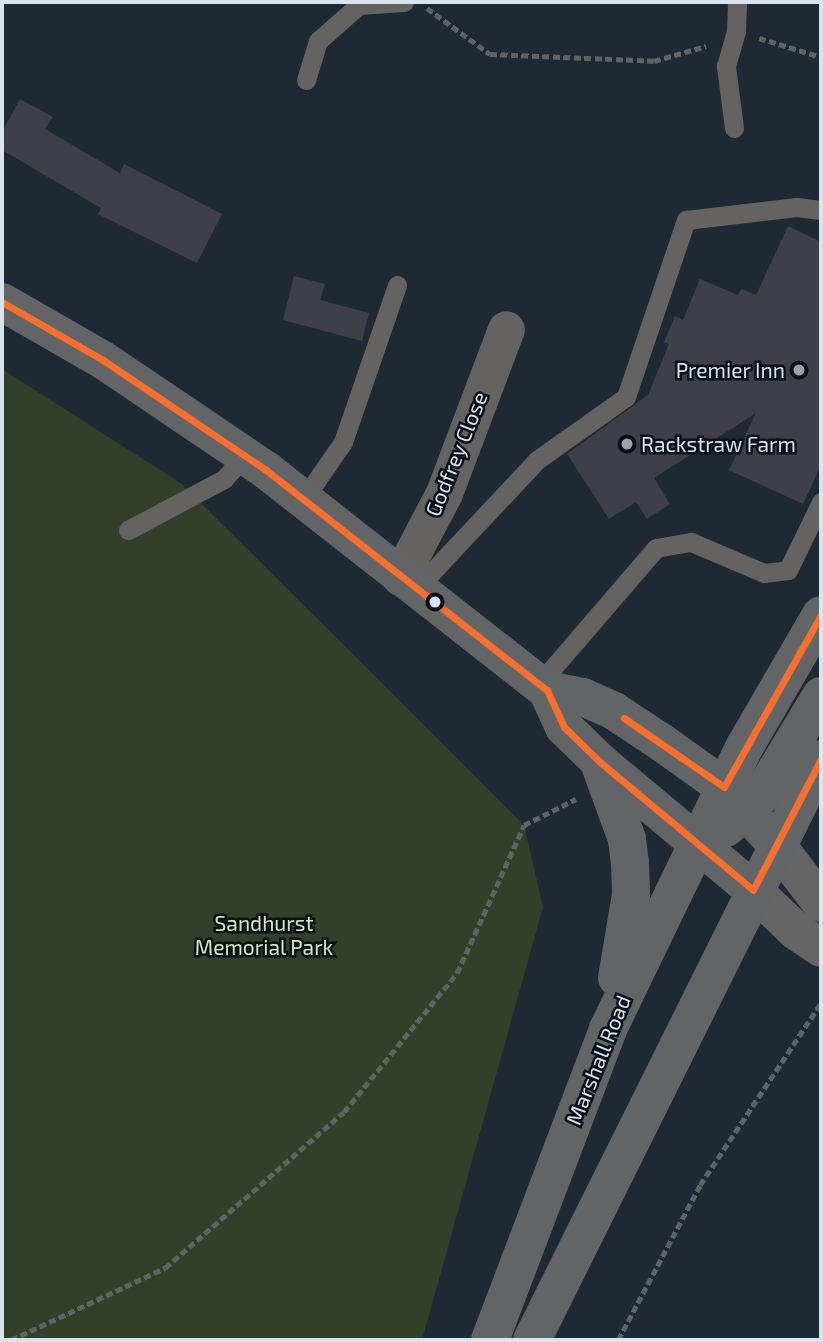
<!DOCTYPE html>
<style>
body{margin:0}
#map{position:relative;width:823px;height:1342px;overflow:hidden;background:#1f2933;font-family:"Exo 2",sans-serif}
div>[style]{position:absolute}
.green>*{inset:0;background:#343f2a}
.building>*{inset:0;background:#3f3f48}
.path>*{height:4.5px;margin-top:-2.25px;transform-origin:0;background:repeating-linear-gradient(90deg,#606364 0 7px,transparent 0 10.5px)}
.lane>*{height:19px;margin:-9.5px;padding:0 9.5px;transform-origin:9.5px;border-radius:9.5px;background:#646361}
.street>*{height:37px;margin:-18.5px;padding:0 18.5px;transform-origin:18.5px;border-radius:18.5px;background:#646361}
.secondary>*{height:38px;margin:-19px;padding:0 19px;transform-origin:19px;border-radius:19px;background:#666565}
.primary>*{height:38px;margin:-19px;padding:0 19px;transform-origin:19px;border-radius:19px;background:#626465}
.bus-1>*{height:7px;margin:-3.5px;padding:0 3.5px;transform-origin:3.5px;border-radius:3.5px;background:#f46f30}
.dots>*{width:19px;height:19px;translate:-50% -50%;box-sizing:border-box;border:4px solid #091019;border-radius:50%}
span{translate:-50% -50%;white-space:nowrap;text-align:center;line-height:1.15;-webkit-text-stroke:5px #091019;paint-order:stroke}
.poi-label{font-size:21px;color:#d9e4f0}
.right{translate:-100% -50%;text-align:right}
.left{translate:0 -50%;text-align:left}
.street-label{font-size:21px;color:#d9e4f0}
.park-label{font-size:21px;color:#d3edb6}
.frame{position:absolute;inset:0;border:4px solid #d9e4f0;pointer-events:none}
</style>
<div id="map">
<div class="green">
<i style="clip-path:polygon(2px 369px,182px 484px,524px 825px,543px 907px,422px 1340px,2px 1340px)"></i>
</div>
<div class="building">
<i style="clip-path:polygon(20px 99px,53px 117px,45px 129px,120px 173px,124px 164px,222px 214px,197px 263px,98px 214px,101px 208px,2px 150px,2px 132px)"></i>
<i style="clip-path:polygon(788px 226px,821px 242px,821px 465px,803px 504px,729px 470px,756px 413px,654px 478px,670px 504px,647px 519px,636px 502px,609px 519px,567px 454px,648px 395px,669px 344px,664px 342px,675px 316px,683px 320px,700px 279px,738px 295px,741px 289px,756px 295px)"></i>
<i style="clip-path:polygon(294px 276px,325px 284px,320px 300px,369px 313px,362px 341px,283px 320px)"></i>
</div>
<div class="path">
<i style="left:427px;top:8px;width:78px;rotate:36.1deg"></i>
<i style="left:490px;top:54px;width:164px;rotate:2.4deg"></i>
<i style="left:654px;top:61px;width:54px;rotate:-16.1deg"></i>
<i style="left:759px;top:38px;width:65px;rotate:17deg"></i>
<i style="left:11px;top:1340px;width:170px;rotate:-25.1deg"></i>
<i style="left:165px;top:1268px;width:237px;rotate:-41.1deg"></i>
<i style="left:344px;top:1112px;width:179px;rotate:-50.9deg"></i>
<i style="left:457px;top:973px;width:162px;rotate:-65.6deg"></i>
<i style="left:524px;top:825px;width:58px;rotate:-26.6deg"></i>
<i style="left:618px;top:1340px;width:175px;rotate:-62.1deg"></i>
<i style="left:700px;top:1185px;width:219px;rotate:-56.4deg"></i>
</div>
<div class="lane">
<i style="left:306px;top:80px;width:41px;rotate:-72.9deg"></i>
<i style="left:318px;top:41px;width:55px;rotate:-41.3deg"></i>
<i style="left:359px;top:5px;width:45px;rotate:-3.8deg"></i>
<i style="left:734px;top:128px;width:63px;rotate:-97.4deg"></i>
<i style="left:726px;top:66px;width:36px;rotate:-74deg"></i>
<i style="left:736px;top:31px;width:29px;rotate:-88deg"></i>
<i style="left:303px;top:500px;width:70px;rotate:-55.4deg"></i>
<i style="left:343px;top:442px;width:166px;rotate:-71deg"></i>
<i style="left:128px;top:530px;width:109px;rotate:-28deg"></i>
<i style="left:224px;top:479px;width:31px;rotate:-48deg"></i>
<i style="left:415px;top:590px;width:178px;rotate:-46.8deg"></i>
<i style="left:537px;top:460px;width:109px;rotate:-35.3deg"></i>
<i style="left:626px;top:397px;width:187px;rotate:-71.3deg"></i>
<i style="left:686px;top:220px;width:111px;rotate:-6.7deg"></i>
<i style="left:796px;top:207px;width:25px;rotate:7deg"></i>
<i style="left:539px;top:684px;width:179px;rotate:-49.3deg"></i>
<i style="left:656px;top:548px;width:36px;rotate:-10deg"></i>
<i style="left:691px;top:542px;width:79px;rotate:23deg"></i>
<i style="left:764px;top:573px;width:24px;rotate:-7deg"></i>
<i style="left:788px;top:570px;width:76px;rotate:-64.1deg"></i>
</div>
<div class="street">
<i style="left:400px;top:577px;width:95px;rotate:-62.4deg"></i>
<i style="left:444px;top:493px;width:175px;rotate:-69.3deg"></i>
</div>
<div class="secondary">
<i style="left:777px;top:845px;width:73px;rotate:52.8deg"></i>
<i style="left:753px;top:890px;width:59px;rotate:43.6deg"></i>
<i style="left:796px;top:931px;width:30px;rotate:34deg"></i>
</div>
<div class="primary">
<i style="left:2px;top:302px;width:116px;rotate:29.9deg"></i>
<i style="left:103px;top:360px;width:197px;rotate:34deg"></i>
<i style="left:266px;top:470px;width:357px;rotate:38.1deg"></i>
<i style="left:547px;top:690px;width:41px;rotate:65.3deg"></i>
<i style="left:564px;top:727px;width:50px;rotate:44.2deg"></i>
<i style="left:600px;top:762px;width:199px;rotate:39.9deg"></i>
<i style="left:547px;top:690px;width:37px;rotate:11deg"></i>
<i style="left:583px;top:697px;width:34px;rotate:24deg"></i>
<i style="left:614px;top:711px;width:56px;rotate:33.4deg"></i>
<i style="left:661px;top:742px;width:77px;rotate:35.5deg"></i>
<i style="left:724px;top:787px;width:79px;rotate:47.6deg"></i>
<i style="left:600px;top:765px;width:79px;rotate:70deg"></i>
<i style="left:627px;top:839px;width:24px;rotate:83deg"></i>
<i style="left:630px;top:863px;width:32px;rotate:88deg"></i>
<i style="left:631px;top:895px;width:84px;rotate:99.6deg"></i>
<i style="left:726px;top:828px;width:46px;rotate:-42.4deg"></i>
<i style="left:760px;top:797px;width:118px;rotate:-58.9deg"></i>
<i style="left:490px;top:1340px;width:333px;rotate:-69.2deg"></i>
<i style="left:608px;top:1029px;width:314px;rotate:-64.2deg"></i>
<i style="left:745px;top:746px;width:151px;rotate:-59.9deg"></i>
<i style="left:532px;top:1340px;width:649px;rotate:-63.55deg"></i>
</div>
<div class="bus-1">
<i style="left:2px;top:302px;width:116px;rotate:29.9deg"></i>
<i style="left:103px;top:360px;width:197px;rotate:34deg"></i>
<i style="left:266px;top:470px;width:357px;rotate:38.1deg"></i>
<i style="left:547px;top:690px;width:41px;rotate:65.3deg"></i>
<i style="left:564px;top:727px;width:50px;rotate:44.2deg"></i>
<i style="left:600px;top:762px;width:199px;rotate:39.9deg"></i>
<i style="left:753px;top:890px;width:148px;rotate:-62.6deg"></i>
<i style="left:624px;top:718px;width:121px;rotate:34.6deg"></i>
<i style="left:724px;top:787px;width:197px;rotate:-60.6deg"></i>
</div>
<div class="dots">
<i style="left:799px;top:370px;background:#98a3ae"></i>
<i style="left:627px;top:444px;background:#98a3ae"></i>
<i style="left:435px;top:602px;background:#d9e4f0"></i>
</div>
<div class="poi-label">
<span class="right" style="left:785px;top:370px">Premier Inn</span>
<span class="left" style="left:641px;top:444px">Rackstraw Farm</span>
</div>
<div class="street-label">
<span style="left:456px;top:454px;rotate:-68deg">Godfrey Close</span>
<span style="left:598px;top:1060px;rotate:-68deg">Marshall Road</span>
</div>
<div class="park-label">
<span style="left:264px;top:935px">Sandhurst<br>Memorial Park</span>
</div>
<div class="frame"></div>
</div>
